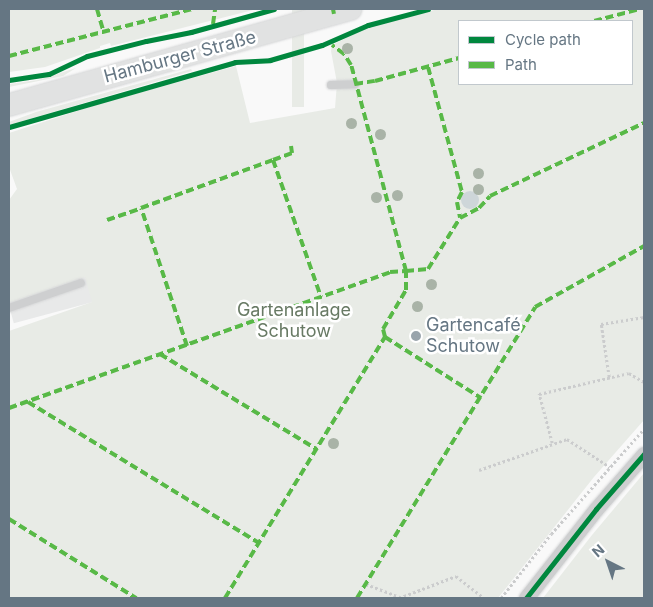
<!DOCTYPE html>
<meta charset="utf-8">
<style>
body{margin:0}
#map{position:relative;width:653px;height:607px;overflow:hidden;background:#f9f9f9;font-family:Inter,sans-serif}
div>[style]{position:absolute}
.built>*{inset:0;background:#e8e9e9;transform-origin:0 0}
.green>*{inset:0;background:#e8ebe6;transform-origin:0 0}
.water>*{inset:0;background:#ced6d9}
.round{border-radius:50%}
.path>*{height:2.5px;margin-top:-1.25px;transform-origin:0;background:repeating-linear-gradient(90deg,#cbcccd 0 2.5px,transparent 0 5px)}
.roads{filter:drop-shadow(0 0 1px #d5d6d7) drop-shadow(0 0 1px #d5d6d7)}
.service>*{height:8px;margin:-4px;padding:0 4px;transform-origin:4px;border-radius:4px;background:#cecfd0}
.minor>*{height:15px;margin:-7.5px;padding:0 7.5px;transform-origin:7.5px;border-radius:7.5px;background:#cecfd0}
.primary>*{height:22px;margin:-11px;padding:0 11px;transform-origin:11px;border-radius:11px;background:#e1e2e2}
.quiet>*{height:4px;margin-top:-2px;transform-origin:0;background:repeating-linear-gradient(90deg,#58b947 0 8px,transparent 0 12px)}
.cycleway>*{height:5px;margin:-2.5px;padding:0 2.5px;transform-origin:2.5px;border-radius:2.5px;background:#00873e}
.trees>*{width:11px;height:11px;margin:-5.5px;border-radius:50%;background:#a9b3a7}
.dots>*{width:14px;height:14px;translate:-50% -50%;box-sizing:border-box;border:2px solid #fff;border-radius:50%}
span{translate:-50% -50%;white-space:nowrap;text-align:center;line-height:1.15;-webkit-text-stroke:5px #fff;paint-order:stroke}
.street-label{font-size:18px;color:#657683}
.park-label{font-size:18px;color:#687a64}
.poi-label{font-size:18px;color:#657683}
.left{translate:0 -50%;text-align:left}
.frame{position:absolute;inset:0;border:10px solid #657683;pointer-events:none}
.legend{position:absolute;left:458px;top:20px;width:175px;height:65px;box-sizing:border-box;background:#fff;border:1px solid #c1c8cd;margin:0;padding:6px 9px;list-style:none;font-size:15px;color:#657683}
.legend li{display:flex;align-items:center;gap:10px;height:25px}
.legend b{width:25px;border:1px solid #c1c8cd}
.north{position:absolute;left:583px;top:537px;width:50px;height:50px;-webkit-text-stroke:4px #fff;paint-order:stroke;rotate:319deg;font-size:14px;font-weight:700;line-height:20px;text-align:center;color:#657683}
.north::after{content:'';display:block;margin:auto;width:18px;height:22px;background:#657683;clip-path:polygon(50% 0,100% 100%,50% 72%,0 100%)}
</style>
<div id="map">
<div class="built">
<i style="left:86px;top:276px;width:27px;height:82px;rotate:75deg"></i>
</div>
<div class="green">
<i style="clip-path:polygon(9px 9px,257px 9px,111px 46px,110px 43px,100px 46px,100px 48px,45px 67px,9px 72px)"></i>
<i style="left:292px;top:9px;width:12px;height:98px"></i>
<i style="clip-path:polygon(evenodd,438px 9px,644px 9px,644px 420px,594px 477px,498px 598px,9px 598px,9px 331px,92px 302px,85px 277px,9px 303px,9px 200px,17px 189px,9px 167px,9px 133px,99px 104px,236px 66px,250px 123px,335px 108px,337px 83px,331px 51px,332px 45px,369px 27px,438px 9px,459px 21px,632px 21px,632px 84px,459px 84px,459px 21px)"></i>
<i style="clip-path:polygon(76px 68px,63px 76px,9px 87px,9px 84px,38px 80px)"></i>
<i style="clip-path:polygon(191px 69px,192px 71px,9px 125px,9px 122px,36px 112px)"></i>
<i style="clip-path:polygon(644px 473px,644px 598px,543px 598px,592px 535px)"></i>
</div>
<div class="water">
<i class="round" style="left:461px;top:191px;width:18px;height:18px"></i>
</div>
<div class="path">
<i style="left:609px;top:377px;width:54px;rotate:-98.6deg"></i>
<i style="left:601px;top:324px;width:44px;rotate:-9.2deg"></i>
<i style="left:552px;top:443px;width:51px;rotate:-104.9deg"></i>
<i style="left:539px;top:394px;width:92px;rotate:-13.1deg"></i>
<i style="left:629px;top:373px;width:17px;rotate:31deg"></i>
<i style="left:479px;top:470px;width:93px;rotate:-19.4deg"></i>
<i style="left:567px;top:439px;width:51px;rotate:33.1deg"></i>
<i style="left:366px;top:584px;width:36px;rotate:21deg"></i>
<i style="left:399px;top:598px;width:61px;rotate:-21.1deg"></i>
<i style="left:456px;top:576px;width:36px;rotate:38deg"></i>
<i style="left:501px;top:598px;width:81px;rotate:-52deg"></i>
<i style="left:551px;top:534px;width:140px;rotate:-48.5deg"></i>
</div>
<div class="roads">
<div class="service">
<i style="left:331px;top:85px;width:24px;rotate:-2deg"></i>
<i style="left:9px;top:308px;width:76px;rotate:-19.1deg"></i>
</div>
<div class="minor">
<i style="left:526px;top:598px;width:113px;rotate:-51.8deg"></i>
<i style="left:596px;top:509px;width:73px;rotate:-48.9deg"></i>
</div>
<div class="primary">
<i style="left:9px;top:105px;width:355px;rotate:-15.7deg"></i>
</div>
</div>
<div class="quiet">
<i style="left:97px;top:9px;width:22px;rotate:74deg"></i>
<i style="left:333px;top:9px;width:5px;rotate:79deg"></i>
<i style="left:594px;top:21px;width:48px;rotate:-14.6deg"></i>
<i style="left:213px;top:24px;width:15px;rotate:-82deg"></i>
<i style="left:9px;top:56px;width:189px;rotate:-14.4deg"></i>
<i style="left:428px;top:67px;width:130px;rotate:74.8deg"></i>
<i style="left:462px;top:192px;width:11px;rotate:117deg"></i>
<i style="left:457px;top:202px;width:16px;rotate:79deg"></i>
<i style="left:355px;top:84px;width:20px;rotate:-9deg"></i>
<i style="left:375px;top:81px;width:87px;rotate:-15.3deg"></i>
<i style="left:273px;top:160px;width:20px;rotate:-20deg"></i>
<i style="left:292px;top:153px;width:7px;rotate:-98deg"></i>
<i style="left:107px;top:220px;width:36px;rotate:-19deg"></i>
<i style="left:385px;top:337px;width:114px;rotate:32.4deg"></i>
<i style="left:187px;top:346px;width:145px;rotate:-108.4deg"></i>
<i style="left:141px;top:208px;width:140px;rotate:-20deg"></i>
<i style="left:273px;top:160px;width:145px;rotate:70.7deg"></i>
<i style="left:160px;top:354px;width:183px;rotate:31.3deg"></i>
<i style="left:28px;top:402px;width:271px;rotate:31.4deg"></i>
<i style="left:9px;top:408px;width:405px;rotate:-19.6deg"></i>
<i style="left:390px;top:272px;width:16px;rotate:-4deg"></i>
<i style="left:406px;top:271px;width:213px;rotate:-104.9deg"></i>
<i style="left:351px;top:65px;width:13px;rotate:-122deg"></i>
<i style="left:344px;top:54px;width:15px;rotate:-143deg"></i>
<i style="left:9px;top:519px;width:150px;rotate:31.9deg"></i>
<i style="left:225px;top:598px;width:306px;rotate:-58.5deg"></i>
<i style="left:385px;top:337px;width:8px;rotate:-104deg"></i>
<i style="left:383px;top:329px;width:45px;rotate:-59.5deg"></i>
<i style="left:406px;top:290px;width:19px;rotate:-90deg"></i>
<i style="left:406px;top:271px;width:22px;rotate:-5deg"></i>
<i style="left:428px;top:269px;width:60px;rotate:-57.9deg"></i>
<i style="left:460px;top:218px;width:21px;rotate:-28deg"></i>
<i style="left:479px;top:208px;width:16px;rotate:-47deg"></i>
<i style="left:490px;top:196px;width:170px;rotate:-25.4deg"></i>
<i style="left:357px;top:598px;width:341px;rotate:-58.5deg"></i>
<i style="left:535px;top:307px;width:125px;rotate:-29.2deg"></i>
</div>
<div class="cycleway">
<i style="left:9px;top:80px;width:40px;rotate:-8.5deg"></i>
<i style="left:49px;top:74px;width:42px;rotate:-25.3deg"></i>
<i style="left:87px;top:56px;width:61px;rotate:-14.3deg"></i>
<i style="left:146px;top:41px;width:46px;rotate:-11.3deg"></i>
<i style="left:191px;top:32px;width:86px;rotate:-15.5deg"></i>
<i style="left:9px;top:127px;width:235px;rotate:-16deg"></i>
<i style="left:235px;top:62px;width:35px;rotate:-3deg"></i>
<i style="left:270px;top:60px;width:54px;rotate:-16.1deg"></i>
<i style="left:322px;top:45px;width:50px;rotate:-23.5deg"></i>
<i style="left:368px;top:25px;width:62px;rotate:-14.9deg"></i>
<i style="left:526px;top:598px;width:113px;rotate:-51.8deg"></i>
<i style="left:596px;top:509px;width:73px;rotate:-48.9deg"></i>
</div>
<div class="trees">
<i style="left:347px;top:48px"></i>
<i style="left:351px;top:123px"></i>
<i style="left:380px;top:134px"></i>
<i style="left:478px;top:173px"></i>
<i style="left:478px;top:189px"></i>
<i style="left:397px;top:195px"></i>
<i style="left:376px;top:197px"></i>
<i style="left:431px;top:284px"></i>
<i style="left:417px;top:306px"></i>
<i style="left:333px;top:443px"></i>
</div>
<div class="dots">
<i style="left:416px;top:336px;background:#99a4ac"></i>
</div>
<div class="street-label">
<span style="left:180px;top:57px;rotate:-15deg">Hamburger Straße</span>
</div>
<div class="park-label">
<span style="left:294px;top:321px">Gartenanlage<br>Schutow</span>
</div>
<div class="poi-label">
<span class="left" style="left:426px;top:336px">Gartencafé<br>Schutow</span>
</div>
<div class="frame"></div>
<ul class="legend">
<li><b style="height:6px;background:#00873e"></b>Cycle path</li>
<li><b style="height:6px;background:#58b947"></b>Path</li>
</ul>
<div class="north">N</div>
</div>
